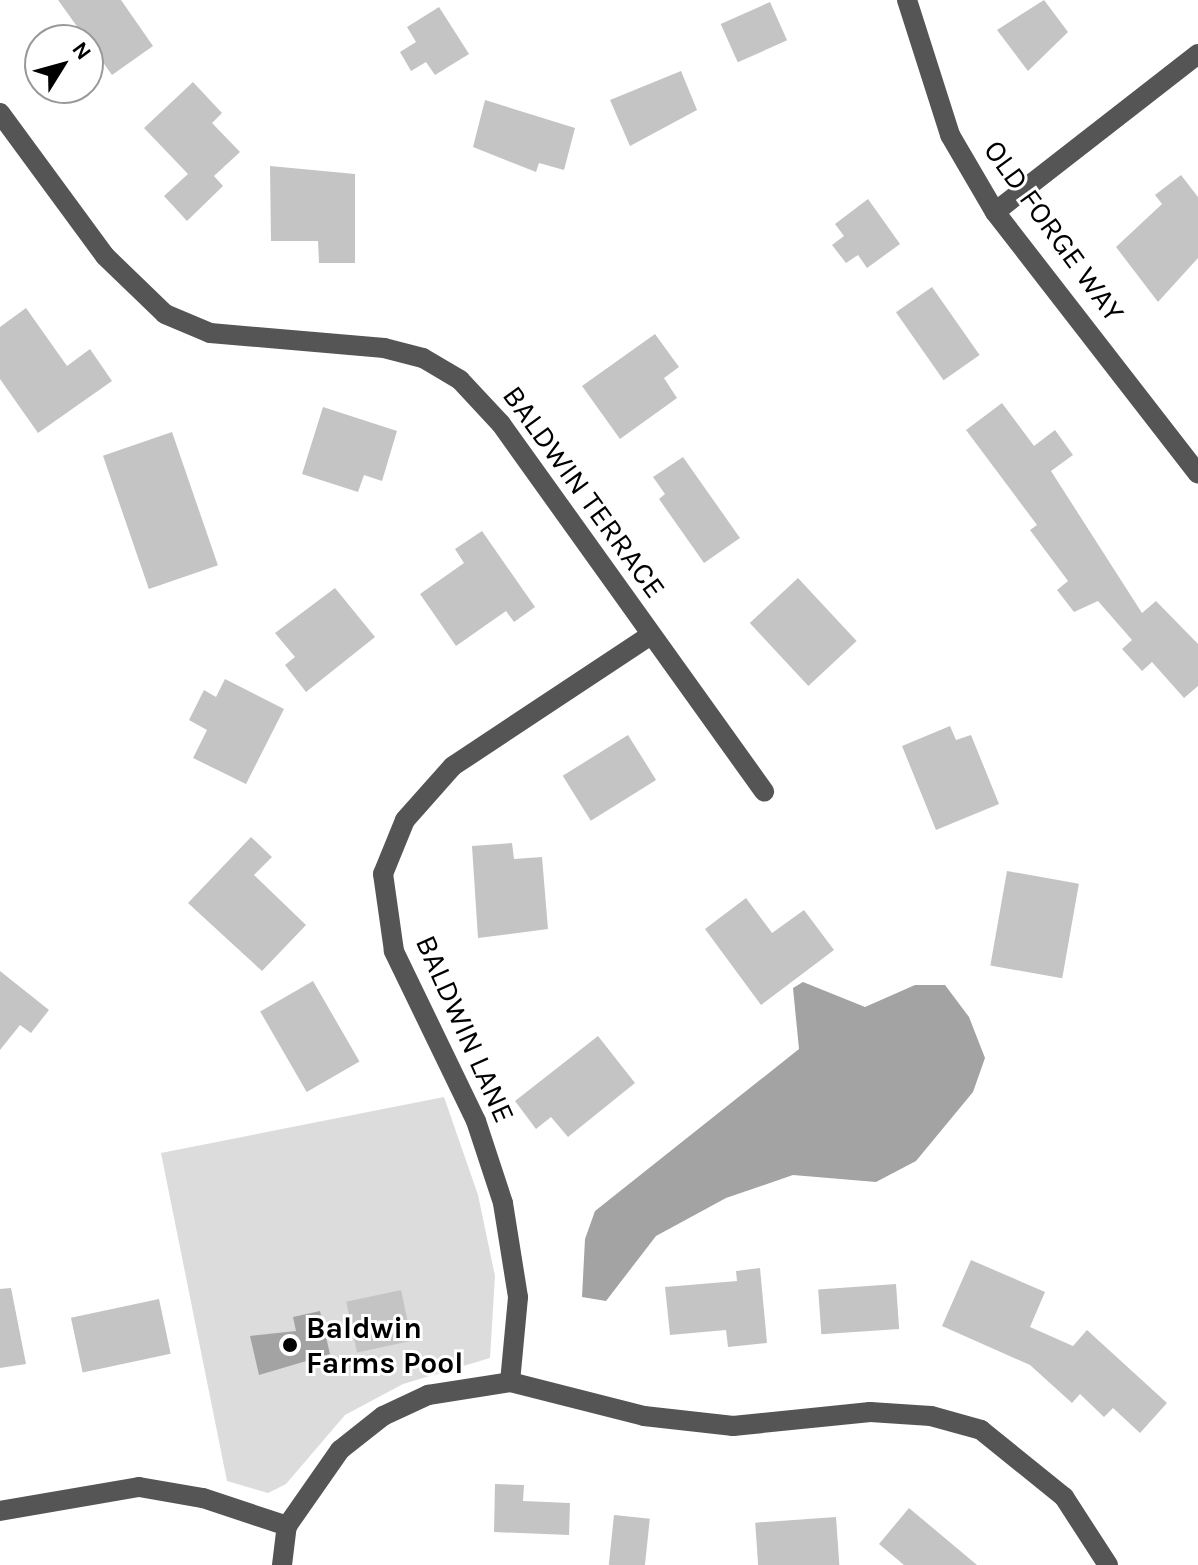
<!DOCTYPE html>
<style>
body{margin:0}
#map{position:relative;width:1198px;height:1565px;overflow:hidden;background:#fff;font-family:Karla,sans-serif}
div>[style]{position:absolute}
.green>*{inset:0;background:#dcdcdc}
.water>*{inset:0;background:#a3a3a3}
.building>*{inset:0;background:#c4c4c4;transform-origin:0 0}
.minor>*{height:20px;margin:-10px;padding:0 10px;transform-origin:10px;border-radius:10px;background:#555}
.dots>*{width:22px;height:22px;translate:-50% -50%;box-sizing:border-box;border:4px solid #fff;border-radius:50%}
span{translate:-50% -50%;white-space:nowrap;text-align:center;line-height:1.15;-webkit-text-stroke:6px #fff;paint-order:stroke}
.street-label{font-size:30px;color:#000}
.poi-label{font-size:30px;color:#000;font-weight:700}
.left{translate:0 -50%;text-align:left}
.north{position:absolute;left:24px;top:24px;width:80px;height:80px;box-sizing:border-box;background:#fff;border:2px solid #999;border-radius:50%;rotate:53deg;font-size:22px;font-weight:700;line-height:32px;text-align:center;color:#000}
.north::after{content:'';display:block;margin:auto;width:28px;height:36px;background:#000;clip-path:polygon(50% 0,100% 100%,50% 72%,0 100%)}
</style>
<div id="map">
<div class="green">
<i style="clip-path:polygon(444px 1097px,478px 1195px,495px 1276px,490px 1358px,403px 1384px,345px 1415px,286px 1484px,268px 1493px,227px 1481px,161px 1153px)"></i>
</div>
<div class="water">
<i style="clip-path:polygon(803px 982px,865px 1007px,915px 985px,945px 985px,969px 1017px,985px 1058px,973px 1092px,916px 1161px,876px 1182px,793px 1175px,726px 1198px,656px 1236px,606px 1301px,582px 1297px,585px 1239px,595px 1211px,799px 1049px,793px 988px)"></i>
<i style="clip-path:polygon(320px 1311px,330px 1354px,259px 1375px,250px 1336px,296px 1331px,293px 1317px)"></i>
</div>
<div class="building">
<i style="clip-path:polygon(58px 0,121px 0,153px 46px,112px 75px)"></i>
<i style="clip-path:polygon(1044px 0,1068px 32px,1028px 71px,997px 30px)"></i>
<i style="left:770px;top:2px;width:42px;height:54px;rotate:66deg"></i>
<i style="clip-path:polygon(439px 7px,469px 54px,435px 75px,426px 62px,411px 71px,400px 52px,416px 42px,407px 27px)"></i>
<i style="clip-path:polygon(681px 71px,697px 110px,630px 146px,610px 100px)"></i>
<i style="clip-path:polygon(193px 82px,222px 113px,212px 123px,240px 152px,214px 176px,223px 186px,187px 221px,164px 196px,188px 174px,144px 128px)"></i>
<i style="clip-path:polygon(485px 100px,575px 128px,564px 170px,539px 163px,536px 172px,473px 147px)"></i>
<i style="clip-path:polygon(270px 166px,355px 174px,355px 263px,319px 263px,318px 241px,271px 241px)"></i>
<i style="clip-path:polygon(1181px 175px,1198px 197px,1198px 258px,1158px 302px,1116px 247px,1162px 204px,1155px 195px)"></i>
<i style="clip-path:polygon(868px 199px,900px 244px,867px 268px,858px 255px,846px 263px,832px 245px,844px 236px,835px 224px)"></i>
<i style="left:932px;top:287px;width:83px;height:44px;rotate:55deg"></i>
<i style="clip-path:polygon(26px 308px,67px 366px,90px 349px,112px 381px,38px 433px,0 379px,0 327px)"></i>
<i style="clip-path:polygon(655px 334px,679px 367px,664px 378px,677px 398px,620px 439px,582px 386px)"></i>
<i style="clip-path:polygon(1002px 403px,1034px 446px,1055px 430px,1073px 455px,1051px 471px,1142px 613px,1156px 601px,1198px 644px,1198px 686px,1184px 698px,1152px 662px,1142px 671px,1122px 649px,1132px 640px,1098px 601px,1074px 612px,1057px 590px,1068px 581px,1030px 530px,1037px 525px,966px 430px)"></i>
<i style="clip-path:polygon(323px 407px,397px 431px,382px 481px,364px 475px,358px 492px,302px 474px)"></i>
<i style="left:172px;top:432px;width:141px;height:73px;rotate:71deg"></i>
<i style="clip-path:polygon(683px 457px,740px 538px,704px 563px,659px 499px,665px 494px,653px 477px)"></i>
<i style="clip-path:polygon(482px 531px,535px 607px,514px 622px,506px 611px,456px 646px,420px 594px,464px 563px,455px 549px)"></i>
<i style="left:798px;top:578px;width:86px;height:66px;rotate:47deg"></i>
<i style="clip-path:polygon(335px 588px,375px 637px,306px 692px,285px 665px,295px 657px,275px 633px)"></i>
<i style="clip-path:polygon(225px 679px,284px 709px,246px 784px,193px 758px,207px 730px,189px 720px,204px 690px,216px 697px)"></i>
<i style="clip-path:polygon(950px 726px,956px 740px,971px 735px,999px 804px,936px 830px,902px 746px)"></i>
<i style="left:628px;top:735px;width:53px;height:77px;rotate:58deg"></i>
<i style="clip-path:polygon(251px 837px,272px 857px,254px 875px,306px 925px,262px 971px,188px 903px)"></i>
<i style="clip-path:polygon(512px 843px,514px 859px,542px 857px,548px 929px,478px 938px,472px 846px)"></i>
<i style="left:1007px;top:871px;width:73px;height:96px;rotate:10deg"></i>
<i style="clip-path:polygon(746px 898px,772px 933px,804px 910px,834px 950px,761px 1005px,705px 929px)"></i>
<i style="clip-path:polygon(0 971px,49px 1010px,31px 1033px,20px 1025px,0 1050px)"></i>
<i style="left:313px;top:981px;width:93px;height:61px;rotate:60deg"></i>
<i style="clip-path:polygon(598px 1036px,635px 1083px,568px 1137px,551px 1117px,536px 1129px,515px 1101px)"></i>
<i style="clip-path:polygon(971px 1260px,1045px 1292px,1030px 1327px,1073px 1346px,1087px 1330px,1167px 1403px,1140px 1433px,1113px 1408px,1104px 1417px,1080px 1394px,1072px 1403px,1030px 1365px,942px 1326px)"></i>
<i style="clip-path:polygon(760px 1268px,767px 1343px,728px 1347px,726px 1330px,670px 1335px,665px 1287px,737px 1281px,736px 1271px)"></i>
<i style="left:896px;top:1284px;width:45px;height:78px;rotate:86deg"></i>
<i style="clip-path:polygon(11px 1288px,26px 1364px,0 1368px,0 1289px)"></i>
<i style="left:401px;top:1290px;width:52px;height:56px;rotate:78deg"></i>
<i style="left:159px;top:1299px;width:56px;height:90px;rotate:78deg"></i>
<i style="clip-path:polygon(495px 1484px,524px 1485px,523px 1501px,570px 1503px,569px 1535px,494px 1532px)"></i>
<i style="clip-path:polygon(909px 1508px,977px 1565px,904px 1565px,879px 1544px)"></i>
<i style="left:614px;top:1515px;width:36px;height:50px;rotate:6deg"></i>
<i style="left:836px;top:1517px;width:48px;height:81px;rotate:86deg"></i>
</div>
<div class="minor">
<i style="left:907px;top:0;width:142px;rotate:72.3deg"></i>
<i style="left:950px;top:135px;width:89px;rotate:59.7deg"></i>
<i style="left:995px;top:212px;width:331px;rotate:52.2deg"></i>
<i style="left:0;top:113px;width:177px;rotate:53.7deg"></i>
<i style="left:105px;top:256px;width:83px;rotate:44deg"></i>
<i style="left:165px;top:314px;width:49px;rotate:22.9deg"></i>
<i style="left:210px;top:333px;width:175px;rotate:4.9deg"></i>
<i style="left:384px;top:348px;width:40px;rotate:14.4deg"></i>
<i style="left:423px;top:358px;width:43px;rotate:30.7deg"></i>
<i style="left:460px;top:380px;width:60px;rotate:47deg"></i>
<i style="left:501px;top:424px;width:452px;rotate:54.4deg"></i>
<i style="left:995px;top:212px;width:257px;rotate:-37.9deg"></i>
<i style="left:510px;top:1382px;width:85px;rotate:-84.6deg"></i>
<i style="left:518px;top:1297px;width:95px;rotate:-99.1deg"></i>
<i style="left:503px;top:1203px;width:86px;rotate:-108.2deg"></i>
<i style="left:476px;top:1121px;width:189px;rotate:-115.8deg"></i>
<i style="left:394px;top:951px;width:78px;rotate:-98.1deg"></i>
<i style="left:383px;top:874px;width:58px;rotate:-67.8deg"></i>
<i style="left:405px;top:820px;width:72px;rotate:-48.4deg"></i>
<i style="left:453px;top:766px;width:237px;rotate:-33.5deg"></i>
<i style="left:0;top:1511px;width:141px;rotate:-9.8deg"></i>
<i style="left:139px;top:1487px;width:65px;rotate:9.8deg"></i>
<i style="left:203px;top:1498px;width:89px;rotate:18.4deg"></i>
<i style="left:282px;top:1565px;width:39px;rotate:-83deg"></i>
<i style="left:287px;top:1526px;width:93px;rotate:-55.1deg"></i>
<i style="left:340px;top:1450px;width:55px;rotate:-38.3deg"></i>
<i style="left:383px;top:1416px;width:50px;rotate:-25deg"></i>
<i style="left:428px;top:1395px;width:83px;rotate:-9deg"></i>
<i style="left:510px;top:1382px;width:138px;rotate:14.2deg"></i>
<i style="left:644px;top:1416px;width:90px;rotate:6.4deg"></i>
<i style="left:733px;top:1426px;width:138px;rotate:-5.8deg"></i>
<i style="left:870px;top:1412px;width:61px;rotate:3.8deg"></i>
<i style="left:931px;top:1416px;width:52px;rotate:15.6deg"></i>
<i style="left:981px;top:1430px;width:107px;rotate:38.9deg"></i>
<i style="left:1064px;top:1497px;width:81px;rotate:57.1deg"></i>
</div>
<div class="dots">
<i style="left:290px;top:1345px;background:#000"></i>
</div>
<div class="street-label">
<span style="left:1054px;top:231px;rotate:54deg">OLD FORGE WAY</span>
<span style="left:584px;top:492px;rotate:54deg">BALDWIN TERRACE</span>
<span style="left:465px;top:1029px;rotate:66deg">BALDWIN LANE</span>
</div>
<div class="poi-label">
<span class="left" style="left:306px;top:1345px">Baldwin<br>Farms Pool</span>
</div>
<div class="north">N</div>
</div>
